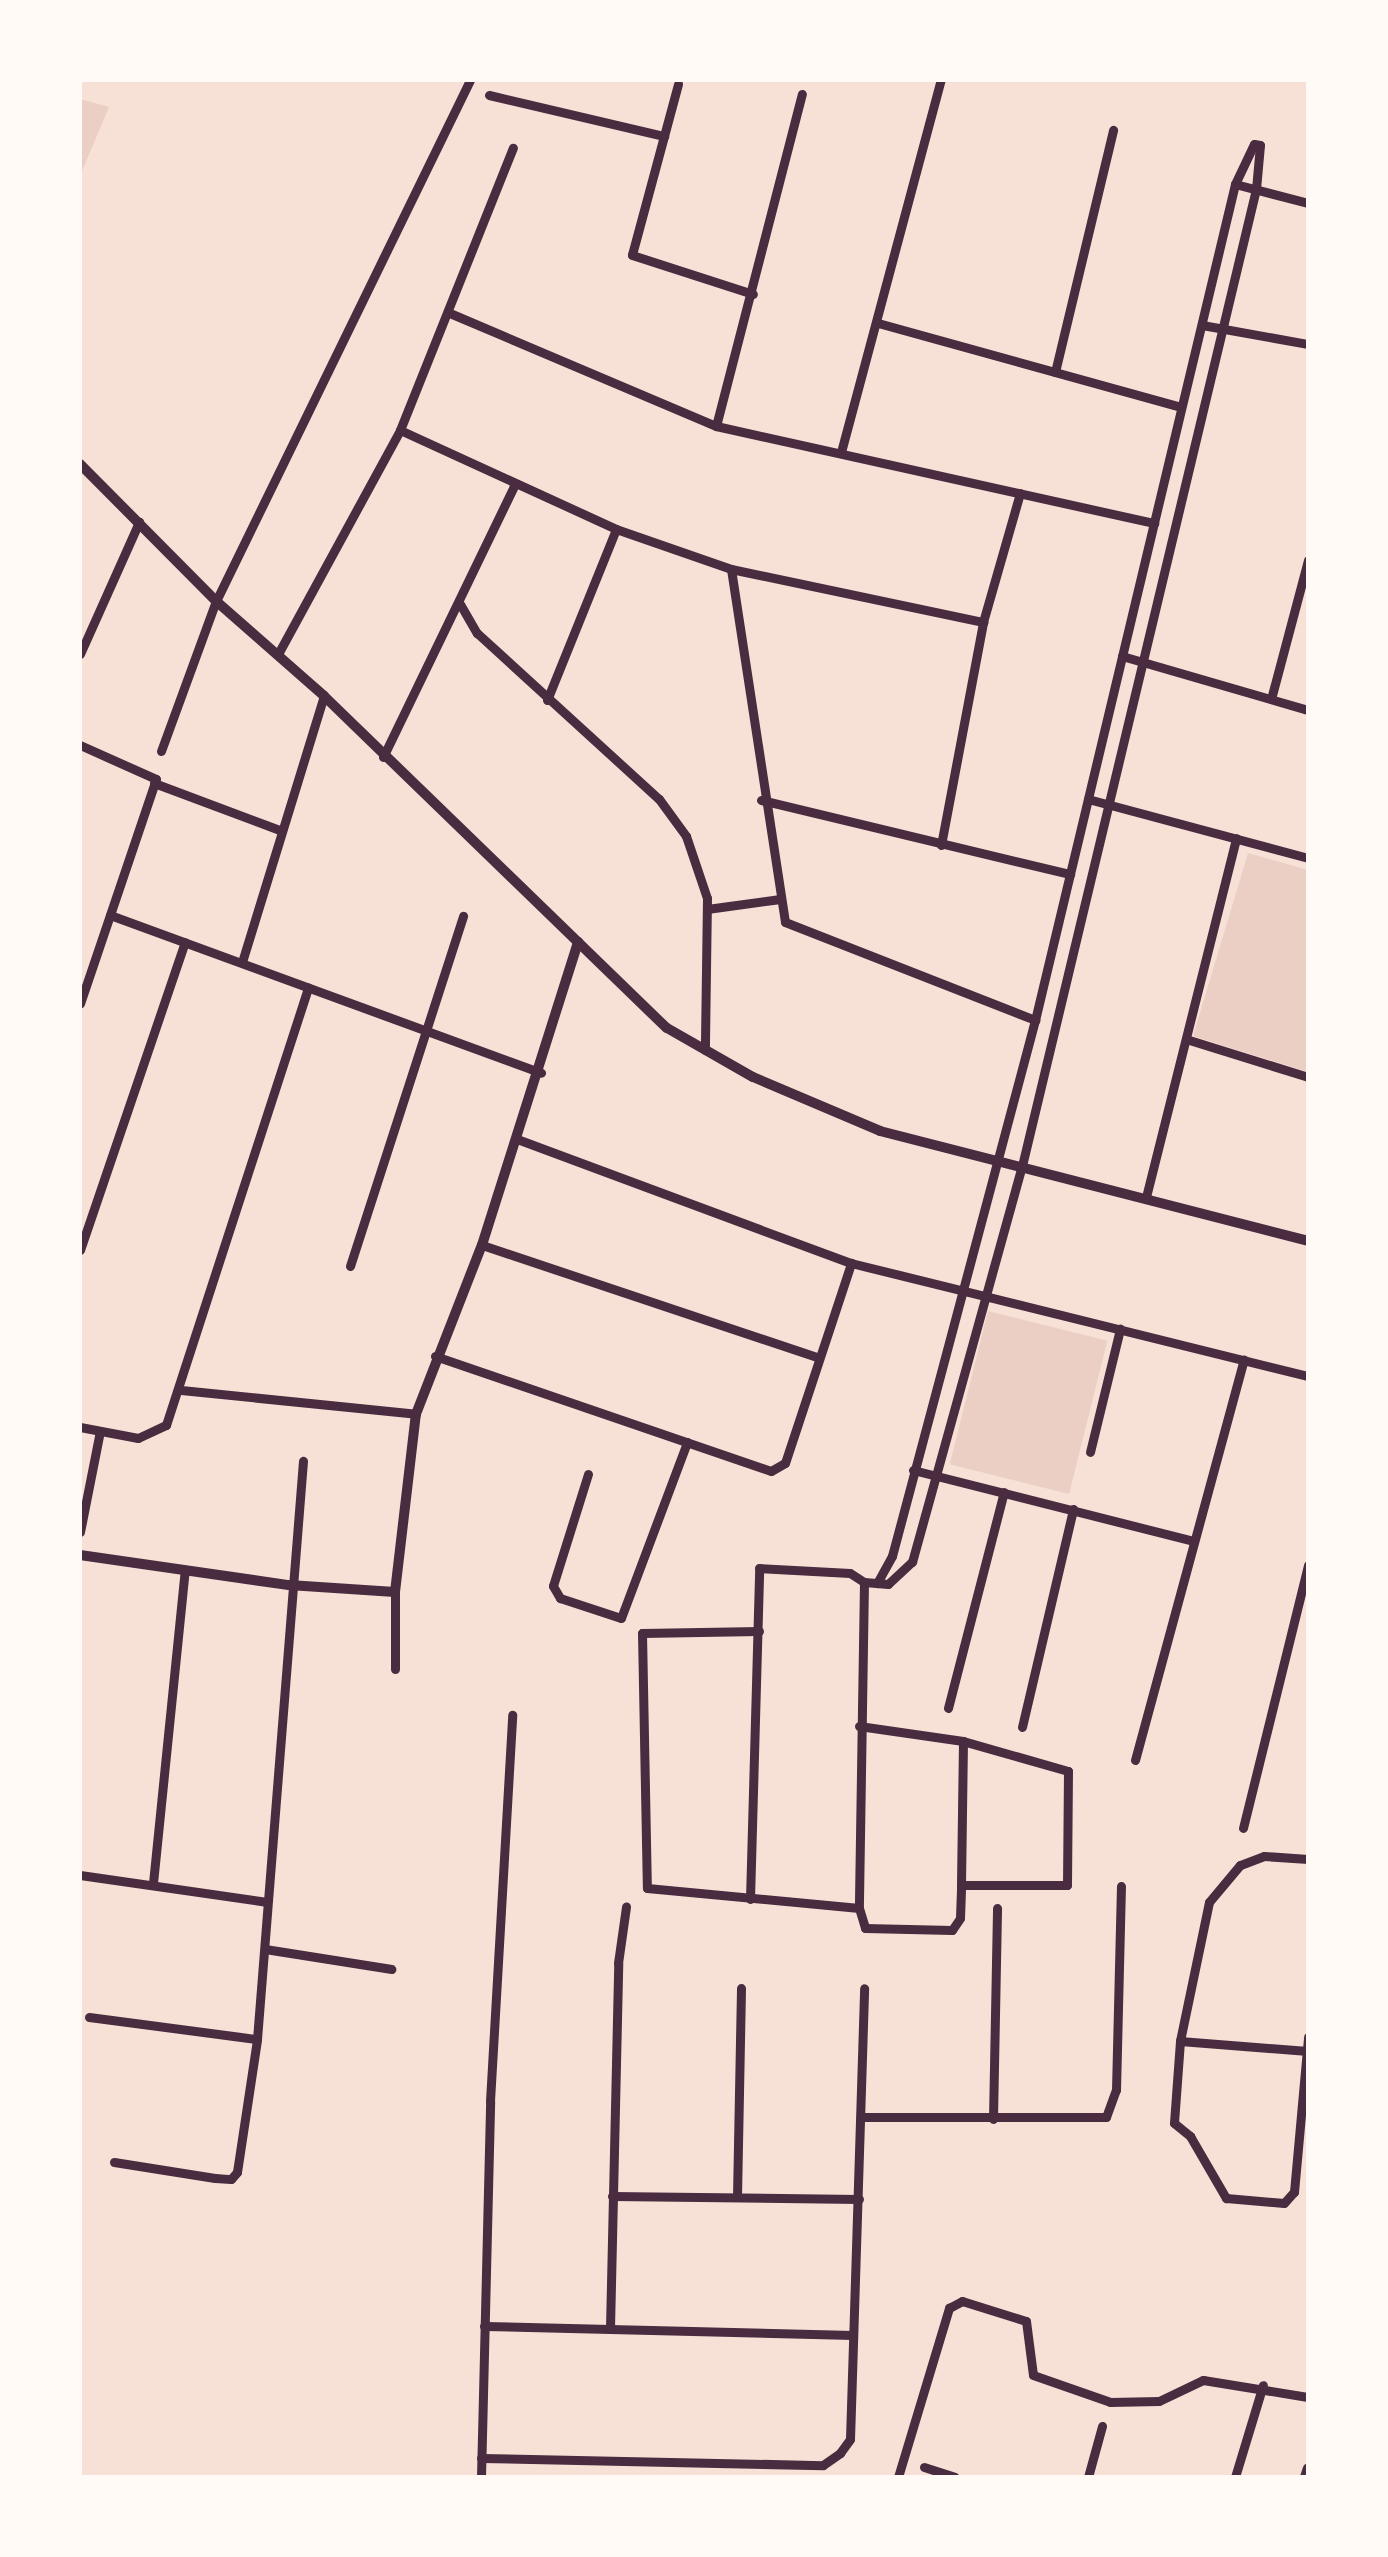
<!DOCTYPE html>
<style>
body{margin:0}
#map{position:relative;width:1388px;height:2557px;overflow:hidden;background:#f7e1d7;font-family:"PT Serif",serif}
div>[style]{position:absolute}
.green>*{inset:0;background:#ebcfc5;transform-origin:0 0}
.minor>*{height:9px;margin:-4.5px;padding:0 4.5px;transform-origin:4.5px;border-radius:4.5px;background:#4a2c40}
.tertiary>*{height:10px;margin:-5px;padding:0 5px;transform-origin:5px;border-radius:5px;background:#4a2c40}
span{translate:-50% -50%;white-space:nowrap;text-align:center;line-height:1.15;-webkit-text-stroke:10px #fffaf5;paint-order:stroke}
.frame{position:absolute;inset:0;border:82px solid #fffaf5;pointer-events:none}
</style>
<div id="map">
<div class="green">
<i style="clip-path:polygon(80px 99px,109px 107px,80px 176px)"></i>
<i style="clip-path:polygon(1248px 853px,1308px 870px,1308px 1072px,1193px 1036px)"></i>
<i style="left:988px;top:1311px;width:123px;height:158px;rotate:14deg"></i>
</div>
<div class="minor">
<i style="left:489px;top:95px;width:180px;rotate:13.2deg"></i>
<i style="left:664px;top:136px;width:123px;rotate:105.1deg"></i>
<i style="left:632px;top:255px;width:127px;rotate:17.9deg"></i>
<i style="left:664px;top:136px;width:54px;rotate:-74.9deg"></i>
<i style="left:1235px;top:184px;width:75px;rotate:14.6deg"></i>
<i style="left:452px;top:314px;width:287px;rotate:23deg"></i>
<i style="left:716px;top:426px;width:449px;rotate:12.5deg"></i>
<i style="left:878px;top:323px;width:314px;rotate:15.5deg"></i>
<i style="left:1202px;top:325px;width:108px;rotate:10.2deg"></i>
<i style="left:1055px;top:372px;width:249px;rotate:-76.5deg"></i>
<i style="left:716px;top:426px;width:343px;rotate:-75.5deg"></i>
<i style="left:400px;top:430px;width:238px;rotate:24.6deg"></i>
<i style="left:616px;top:529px;width:122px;rotate:19.2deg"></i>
<i style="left:731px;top:569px;width:258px;rotate:11.9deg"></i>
<i style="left:841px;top:452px;width:385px;rotate:-75deg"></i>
<i style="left:731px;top:569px;width:357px;rotate:81.3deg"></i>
<i style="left:785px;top:922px;width:269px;rotate:21.4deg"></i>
<i style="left:460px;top:604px;width:34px;rotate:60deg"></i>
<i style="left:477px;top:633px;width:246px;rotate:42.4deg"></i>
<i style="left:659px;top:799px;width:46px;rotate:53.9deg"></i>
<i style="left:686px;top:836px;width:65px;rotate:71.3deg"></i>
<i style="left:707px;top:898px;width:152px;rotate:90.8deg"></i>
<i style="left:80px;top:654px;width:145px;rotate:-65.9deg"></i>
<i style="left:278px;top:654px;width:255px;rotate:-61.4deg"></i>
<i style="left:400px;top:430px;width:304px;rotate:-68.2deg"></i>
<i style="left:1122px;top:656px;width:194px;rotate:16.2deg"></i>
<i style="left:1271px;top:699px;width:144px;rotate:-75.1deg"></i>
<i style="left:547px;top:700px;width:184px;rotate:-68deg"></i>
<i style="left:80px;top:745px;width:83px;rotate:24.1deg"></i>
<i style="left:156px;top:779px;width:237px;rotate:108.7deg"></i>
<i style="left:161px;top:751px;width:160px;rotate:-69.9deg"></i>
<i style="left:216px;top:601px;width:580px;rotate:-64.01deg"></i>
<i style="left:383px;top:757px;width:303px;rotate:-64.2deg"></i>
<i style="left:154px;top:783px;width:134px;rotate:20.5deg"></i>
<i style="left:1088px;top:799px;width:228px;rotate:15deg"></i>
<i style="left:761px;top:800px;width:318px;rotate:13.5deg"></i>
<i style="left:941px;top:845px;width:227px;rotate:-79.3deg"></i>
<i style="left:983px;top:622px;width:134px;rotate:-74deg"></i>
<i style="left:707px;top:909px;width:74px;rotate:-7.8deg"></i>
<i style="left:110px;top:915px;width:459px;rotate:20.1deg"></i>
<i style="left:242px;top:962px;width:278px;rotate:-72.9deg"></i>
<i style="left:1186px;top:1039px;width:128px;rotate:17.3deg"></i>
<i style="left:517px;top:1139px;width:356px;rotate:20.4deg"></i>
<i style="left:851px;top:1263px;width:471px;rotate:13.9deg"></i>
<i style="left:1146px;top:1197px;width:370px;rotate:-75.9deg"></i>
<i style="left:482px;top:1245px;width:353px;rotate:18.5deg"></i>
<i style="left:80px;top:1250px;width:325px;rotate:-71.2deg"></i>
<i style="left:350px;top:1266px;width:368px;rotate:-72.1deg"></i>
<i style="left:435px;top:1356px;width:355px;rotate:18.9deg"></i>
<i style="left:771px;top:1471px;width:16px;rotate:-30deg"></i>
<i style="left:785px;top:1463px;width:211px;rotate:-71.7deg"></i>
<i style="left:181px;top:1390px;width:236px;rotate:5.8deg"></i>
<i style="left:80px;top:1427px;width:59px;rotate:10.7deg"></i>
<i style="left:138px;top:1438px;width:31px;rotate:-25deg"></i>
<i style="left:166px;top:1425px;width:460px;rotate:-72deg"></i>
<i style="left:1090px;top:1452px;width:127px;rotate:-76.3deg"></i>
<i style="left:913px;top:1470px;width:290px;rotate:14.2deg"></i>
<i style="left:588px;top:1474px;width:117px;rotate:107.4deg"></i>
<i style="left:553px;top:1586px;width:14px;rotate:60deg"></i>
<i style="left:560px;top:1598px;width:64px;rotate:18.2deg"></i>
<i style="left:621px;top:1618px;width:188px;rotate:-69.4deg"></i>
<i style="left:80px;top:1532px;width:103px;rotate:-78.8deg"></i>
<i style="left:864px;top:1582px;width:326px;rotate:90.9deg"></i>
<i style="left:859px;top:1908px;width:21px;rotate:73deg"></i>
<i style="left:865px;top:1928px;width:87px;rotate:1.3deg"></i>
<i style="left:952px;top:1930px;width:14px;rotate:-56deg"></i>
<i style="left:960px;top:1918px;width:33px;rotate:-88deg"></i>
<i style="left:961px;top:1885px;width:106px"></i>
<i style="left:1067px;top:1885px;width:114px;rotate:-89.5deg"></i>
<i style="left:1068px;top:1771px;width:109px;rotate:-164.1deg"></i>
<i style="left:963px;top:1741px;width:144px;rotate:90.8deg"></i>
<i style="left:759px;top:1631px;width:117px;rotate:179deg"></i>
<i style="left:642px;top:1633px;width:255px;rotate:88.9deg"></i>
<i style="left:647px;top:1888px;width:213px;rotate:5.4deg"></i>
<i style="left:395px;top:1669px;width:77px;rotate:-90deg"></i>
<i style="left:948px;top:1708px;width:223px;rotate:-75.5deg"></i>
<i style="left:859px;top:1726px;width:105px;rotate:8.2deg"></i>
<i style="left:1022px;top:1727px;width:224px;rotate:-76.8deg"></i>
<i style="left:1135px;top:1760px;width:415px;rotate:-74.8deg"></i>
<i style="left:1243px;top:1828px;width:271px;rotate:-76.1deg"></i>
<i style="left:1308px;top:1859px;width:44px;rotate:-176.1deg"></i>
<i style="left:1264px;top:1856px;width:26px;rotate:159deg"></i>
<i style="left:1240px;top:1865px;width:48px;rotate:130deg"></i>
<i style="left:1209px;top:1902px;width:142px;rotate:101.8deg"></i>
<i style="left:1180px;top:2041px;width:82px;rotate:94.2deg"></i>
<i style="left:1174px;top:2123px;width:21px;rotate:39deg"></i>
<i style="left:1190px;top:2136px;width:72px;rotate:59.9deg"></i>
<i style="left:1226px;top:2198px;width:58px;rotate:4.9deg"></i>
<i style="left:1284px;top:2203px;width:15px;rotate:-48deg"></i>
<i style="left:1294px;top:2192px;width:156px;rotate:-84.8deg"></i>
<i style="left:80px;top:1875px;width:189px;rotate:8.2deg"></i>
<i style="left:153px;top:1883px;width:315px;rotate:-84.2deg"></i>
<i style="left:750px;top:1899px;width:331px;rotate:-88.4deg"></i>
<i style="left:759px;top:1568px;width:91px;rotate:3.1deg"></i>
<i style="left:850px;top:1573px;width:17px;rotate:33deg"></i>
<i style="left:864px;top:1582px;width:24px;rotate:5deg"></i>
<i style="left:888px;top:1584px;width:33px;rotate:-43deg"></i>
<i style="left:912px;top:1562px;width:407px;rotate:-74.5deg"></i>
<i style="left:1021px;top:1170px;width:1009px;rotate:-76.53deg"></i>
<i style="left:1256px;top:189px;width:44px;rotate:-84.8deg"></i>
<i style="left:1260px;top:145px;width:6px;rotate:-171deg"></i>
<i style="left:1254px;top:144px;width:44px;rotate:115.4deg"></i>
<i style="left:1235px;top:184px;width:860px;rotate:103.45deg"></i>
<i style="left:1035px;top:1020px;width:555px;rotate:104.94deg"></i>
<i style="left:892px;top:1556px;width:31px;rotate:119deg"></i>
<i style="left:265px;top:1949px;width:128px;rotate:9deg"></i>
<i style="left:89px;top:2017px;width:169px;rotate:7.5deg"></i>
<i style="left:1180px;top:2041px;width:128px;rotate:4.5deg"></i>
<i style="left:862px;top:2117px;width:244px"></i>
<i style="left:1106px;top:2117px;width:29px;rotate:-70deg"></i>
<i style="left:1116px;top:2090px;width:204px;rotate:-88.6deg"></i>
<i style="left:993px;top:2119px;width:211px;rotate:-88.9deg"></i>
<i style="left:114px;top:2162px;width:102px;rotate:9deg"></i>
<i style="left:215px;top:2178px;width:16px;rotate:4deg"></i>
<i style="left:231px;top:2179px;width:9px;rotate:-49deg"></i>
<i style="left:237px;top:2172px;width:134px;rotate:-81.4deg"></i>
<i style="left:257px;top:2039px;width:580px;rotate:-85.45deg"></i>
<i style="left:612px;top:2196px;width:247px;rotate:0.7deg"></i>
<i style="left:737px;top:2197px;width:209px;rotate:-88.9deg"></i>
<i style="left:484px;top:2326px;width:369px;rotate:1.4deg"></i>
<i style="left:610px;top:2328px;width:365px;rotate:-88.7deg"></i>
<i style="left:618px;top:1963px;width:57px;rotate:-81.9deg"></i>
<i style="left:481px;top:2458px;width:342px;rotate:1.2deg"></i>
<i style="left:823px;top:2465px;width:21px;rotate:-35deg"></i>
<i style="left:840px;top:2453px;width:17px;rotate:-54deg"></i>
<i style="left:850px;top:2439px;width:451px;rotate:-88.2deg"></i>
<i style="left:924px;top:2467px;width:32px;rotate:18deg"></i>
<i style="left:481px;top:2477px;width:376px;rotate:-88.6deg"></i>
<i style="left:490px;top:2101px;width:387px;rotate:-86.7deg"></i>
<i style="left:898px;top:2477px;width:177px;rotate:-73.2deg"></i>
<i style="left:949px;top:2308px;width:15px;rotate:-28deg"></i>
<i style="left:962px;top:2301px;width:67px;rotate:17.4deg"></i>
<i style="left:1026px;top:2321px;width:54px;rotate:82.6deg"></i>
<i style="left:1033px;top:2375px;width:82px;rotate:19.3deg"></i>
<i style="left:1110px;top:2402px;width:49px;rotate:-1.2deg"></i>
<i style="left:1159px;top:2401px;width:49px;rotate:-25.5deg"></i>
<i style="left:1203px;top:2380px;width:106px;rotate:9.2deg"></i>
<i style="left:1088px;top:2477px;width:53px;rotate:-74.6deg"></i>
<i style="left:1235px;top:2477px;width:96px;rotate:-73.1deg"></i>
</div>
<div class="tertiary">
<i style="left:80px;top:464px;width:193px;rotate:45.2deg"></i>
<i style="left:216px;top:601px;width:144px;rotate:41.3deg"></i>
<i style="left:324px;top:696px;width:477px;rotate:44.1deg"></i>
<i style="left:667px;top:1028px;width:99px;rotate:29.7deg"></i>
<i style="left:753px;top:1077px;width:138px;rotate:23deg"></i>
<i style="left:880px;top:1131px;width:442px;rotate:14.4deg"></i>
<i style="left:80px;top:1555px;width:211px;rotate:8.2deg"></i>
<i style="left:289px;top:1585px;width:106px;rotate:3.8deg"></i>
<i style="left:395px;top:1592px;width:179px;rotate:-83.3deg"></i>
<i style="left:416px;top:1414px;width:181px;rotate:-68.7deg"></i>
<i style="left:482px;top:1245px;width:318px;rotate:-72.4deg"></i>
<i style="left:1305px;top:2477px;width:9px;rotate:-72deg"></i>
</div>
<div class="frame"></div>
</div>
